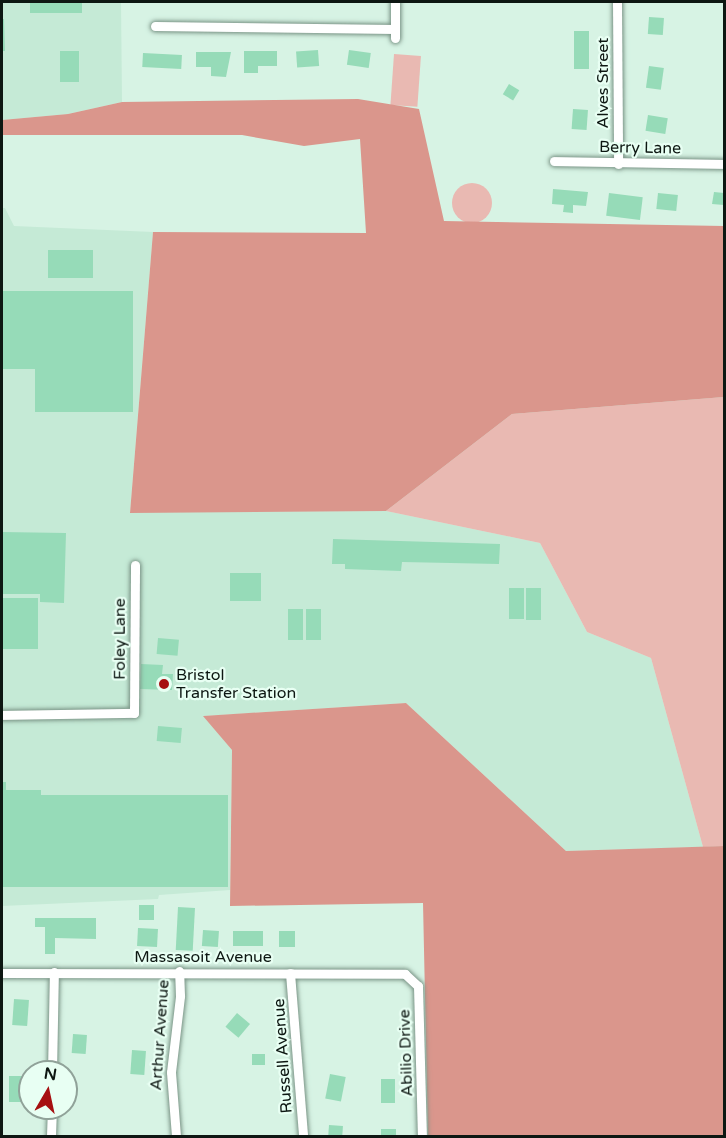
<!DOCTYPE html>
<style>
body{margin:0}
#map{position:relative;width:726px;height:1138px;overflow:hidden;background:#d7f3e4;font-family:"Varela Round",sans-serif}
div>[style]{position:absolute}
.built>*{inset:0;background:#c5ead6}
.green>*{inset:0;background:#e9b9b2;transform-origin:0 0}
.round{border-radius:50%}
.forest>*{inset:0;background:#da968c}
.building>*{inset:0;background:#96dbb8;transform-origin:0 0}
.roads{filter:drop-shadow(0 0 2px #7a9486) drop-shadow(0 0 2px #7a9486)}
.street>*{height:9px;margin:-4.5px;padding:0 4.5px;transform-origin:4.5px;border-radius:4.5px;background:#fff}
.dots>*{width:16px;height:16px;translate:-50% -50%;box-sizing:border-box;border:3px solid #e8fff3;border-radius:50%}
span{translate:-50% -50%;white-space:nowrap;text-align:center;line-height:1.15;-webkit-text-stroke:4.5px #e8fff3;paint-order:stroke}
.street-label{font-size:16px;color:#0d1712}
.poi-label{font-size:16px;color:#0d1712}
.left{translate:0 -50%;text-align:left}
.frame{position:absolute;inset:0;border:3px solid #0d1712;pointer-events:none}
.north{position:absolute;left:18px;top:1060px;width:60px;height:60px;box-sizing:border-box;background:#e8fff3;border:2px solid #90a299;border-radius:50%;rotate:9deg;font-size:16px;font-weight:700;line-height:24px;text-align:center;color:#0d1712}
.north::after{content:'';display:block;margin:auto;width:21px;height:27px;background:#a61011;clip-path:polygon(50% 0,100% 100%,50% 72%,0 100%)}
</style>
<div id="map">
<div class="built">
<i style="clip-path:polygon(2px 2px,121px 2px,122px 102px,68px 114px,2px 120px)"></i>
<i style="clip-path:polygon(2px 208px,5px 208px,14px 226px,153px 232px,130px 512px,386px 511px,540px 543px,587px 632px,651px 658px,703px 847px,566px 851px,406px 703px,204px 716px,232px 750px,230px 890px,159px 895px,158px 899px,2px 906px)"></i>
</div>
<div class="green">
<i style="left:394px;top:54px;width:27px;height:51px;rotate:4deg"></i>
<i class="round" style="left:452px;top:183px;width:40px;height:40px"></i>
<i style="clip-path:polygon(724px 397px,724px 846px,703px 847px,651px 658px,587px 632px,540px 543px,386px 511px,512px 414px)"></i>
</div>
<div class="forest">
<i style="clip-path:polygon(358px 99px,419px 109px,444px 221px,724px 226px,724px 397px,512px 414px,386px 511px,130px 513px,153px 232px,366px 233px,360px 139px,304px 146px,242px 135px,2px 135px,2px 120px,68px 114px,122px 102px)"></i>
<i style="clip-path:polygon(406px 703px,566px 851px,724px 846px,724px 1136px,428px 1136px,423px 903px,230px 906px,232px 750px,203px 716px)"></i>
</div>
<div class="building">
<i style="left:30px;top:2px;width:52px;height:11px"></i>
<i style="left:649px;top:17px;width:15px;height:17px;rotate:4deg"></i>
<i style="clip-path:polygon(2px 19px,4px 19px,5px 51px,2px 51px)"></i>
<i style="left:574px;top:31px;width:15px;height:38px"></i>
<i style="left:318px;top:50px;width:16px;height:22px;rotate:86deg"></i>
<i style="left:349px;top:50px;width:22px;height:15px;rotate:8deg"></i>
<i style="left:60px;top:51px;width:19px;height:31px"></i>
<i style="clip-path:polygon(244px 51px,277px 51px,277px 66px,258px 66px,258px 73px,244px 73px)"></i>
<i style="clip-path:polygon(196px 52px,231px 52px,226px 77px,211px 76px,211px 67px,196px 67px)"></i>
<i style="left:143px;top:53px;width:39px;height:14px;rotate:3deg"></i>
<i style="left:649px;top:66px;width:15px;height:22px;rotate:8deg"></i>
<i style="left:509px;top:84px;width:12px;height:12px;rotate:31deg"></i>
<i style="left:573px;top:109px;width:15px;height:20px;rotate:4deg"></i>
<i style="left:648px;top:115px;width:20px;height:16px;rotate:9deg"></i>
<i style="clip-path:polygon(553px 189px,588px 192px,586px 206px,573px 205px,573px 213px,563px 212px,564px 205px,552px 204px)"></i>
<i style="clip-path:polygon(714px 192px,724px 193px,724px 205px,712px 204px)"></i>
<i style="left:609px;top:193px;width:34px;height:23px;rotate:7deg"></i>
<i style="left:658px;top:193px;width:20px;height:16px;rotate:6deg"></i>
<i style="left:48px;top:250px;width:45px;height:28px"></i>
<i style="clip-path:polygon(2px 291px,133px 291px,133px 412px,35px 412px,35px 369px,2px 369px)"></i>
<i style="clip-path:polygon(2px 532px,66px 533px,64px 603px,40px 602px,40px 594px,2px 594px)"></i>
<i style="clip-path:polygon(333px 539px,500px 544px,499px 564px,402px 562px,401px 571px,345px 569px,345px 564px,332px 564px)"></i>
<i style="left:230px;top:573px;width:31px;height:28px"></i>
<i style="left:509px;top:588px;width:15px;height:31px"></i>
<i style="left:526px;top:588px;width:15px;height:32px"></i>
<i style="left:2px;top:598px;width:36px;height:51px"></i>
<i style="left:288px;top:609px;width:15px;height:31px"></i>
<i style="left:306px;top:609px;width:15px;height:31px"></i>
<i style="left:158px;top:638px;width:21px;height:16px;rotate:5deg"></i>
<i style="clip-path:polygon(141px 664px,163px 665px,162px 674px,173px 674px,172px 690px,140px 689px)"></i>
<i style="left:158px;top:726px;width:24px;height:15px;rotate:5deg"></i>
<i style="clip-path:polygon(2px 782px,6px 782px,6px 790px,41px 790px,41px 795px,228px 795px,228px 887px,2px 887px)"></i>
<i style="left:139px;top:905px;width:15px;height:15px"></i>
<i style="left:178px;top:907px;width:17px;height:43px;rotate:3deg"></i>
<i style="clip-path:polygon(35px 918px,96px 918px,96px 939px,55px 938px,55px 954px,45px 954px,45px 927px,35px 927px)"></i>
<i style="left:138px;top:928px;width:20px;height:18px;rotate:3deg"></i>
<i style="left:203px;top:930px;width:16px;height:16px;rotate:4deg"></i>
<i style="left:233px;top:931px;width:30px;height:15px"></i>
<i style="left:279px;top:931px;width:16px;height:16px"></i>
<i style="left:14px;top:999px;width:15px;height:26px;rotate:4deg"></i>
<i style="left:237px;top:1013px;width:17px;height:18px;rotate:40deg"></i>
<i style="left:73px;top:1034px;width:14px;height:19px;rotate:4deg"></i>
<i style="left:132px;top:1050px;width:14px;height:24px;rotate:4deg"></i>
<i style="left:252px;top:1054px;width:13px;height:11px"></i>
<i style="left:330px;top:1074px;width:16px;height:25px;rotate:11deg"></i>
<i style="left:9px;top:1076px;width:15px;height:26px"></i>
<i style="left:381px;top:1079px;width:14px;height:24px"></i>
<i style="left:329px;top:1125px;width:14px;height:11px;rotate:4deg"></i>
<i style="left:381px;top:1129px;width:15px;height:7px"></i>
</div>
<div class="roads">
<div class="street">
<i style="left:617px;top:2px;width:162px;rotate:89.6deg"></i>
<i style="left:155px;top:26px;width:240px;rotate:0.7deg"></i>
<i style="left:395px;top:38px;width:36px;rotate:-90deg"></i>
<i style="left:554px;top:161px;width:170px;rotate:1deg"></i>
<i style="left:2px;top:715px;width:132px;rotate:-0.9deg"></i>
<i style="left:134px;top:713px;width:148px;rotate:-89.6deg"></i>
<i style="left:2px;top:973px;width:403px;rotate:0.1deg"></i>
<i style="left:405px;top:974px;width:18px;rotate:43deg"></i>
<i style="left:418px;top:986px;width:150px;rotate:88.5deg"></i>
<i style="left:290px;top:973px;width:164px;rotate:85.4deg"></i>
<i style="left:52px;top:1072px;width:100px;rotate:-88.9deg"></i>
<i style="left:51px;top:1136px;width:28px;rotate:-88deg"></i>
<i style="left:176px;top:1136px;width:64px;rotate:-94.5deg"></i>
<i style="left:171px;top:1072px;width:77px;rotate:-83.2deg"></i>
<i style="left:180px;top:996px;width:25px;rotate:-92deg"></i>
</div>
</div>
<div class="dots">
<i style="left:164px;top:684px;background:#a61011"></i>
</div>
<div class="street-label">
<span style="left:603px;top:83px;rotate:-90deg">Alves Street</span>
<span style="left:640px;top:148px;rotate:1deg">Berry Lane</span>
<span style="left:120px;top:639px;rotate:-90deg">Foley Lane</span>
<span style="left:203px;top:957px">Massasoit Avenue</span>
<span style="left:160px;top:1035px;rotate:-86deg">Arthur Avenue</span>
<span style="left:406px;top:1053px;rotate:-92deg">Abilio Drive</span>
<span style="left:283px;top:1056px;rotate:-94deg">Russell Avenue</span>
</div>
<div class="poi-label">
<span class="left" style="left:176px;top:684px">Bristol<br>Transfer Station</span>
</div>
<div class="frame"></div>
<div class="north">N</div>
</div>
